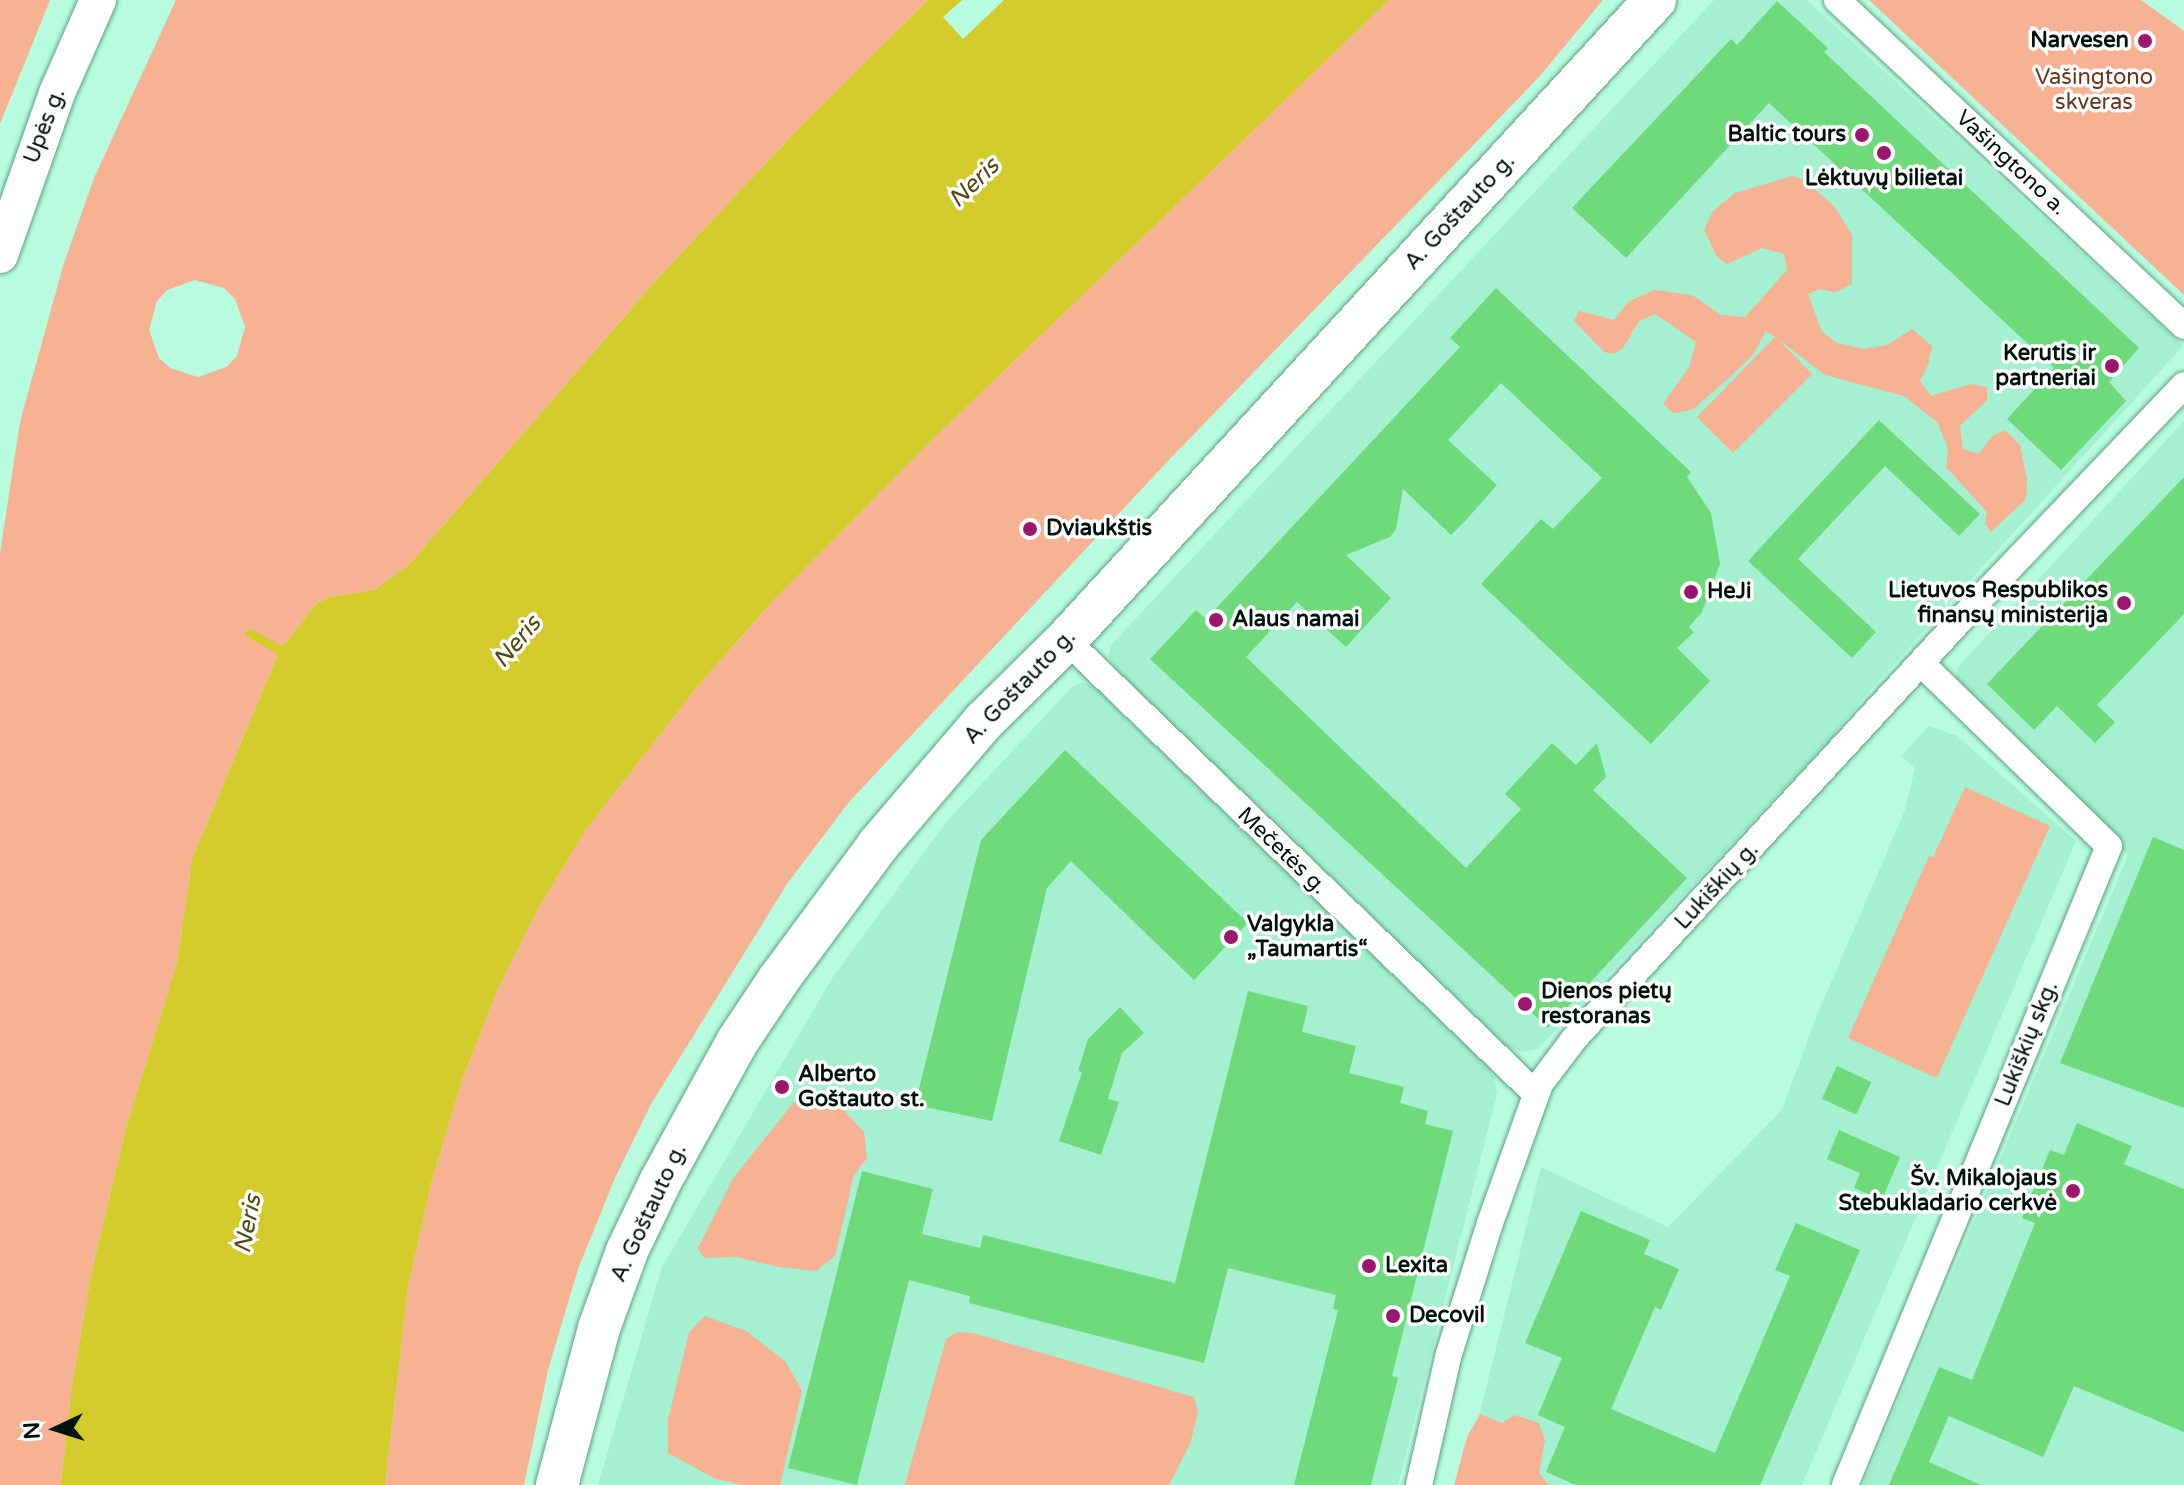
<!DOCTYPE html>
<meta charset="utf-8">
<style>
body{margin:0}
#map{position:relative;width:2184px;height:1485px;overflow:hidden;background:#b8fddf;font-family:"Varela Round",sans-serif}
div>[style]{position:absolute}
.built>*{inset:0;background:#a4f0d0}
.green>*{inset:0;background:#f6b292}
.water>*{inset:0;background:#d3ca2b}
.pier>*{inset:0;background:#b8fddf}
.stream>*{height:9px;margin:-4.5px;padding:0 4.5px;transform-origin:4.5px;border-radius:4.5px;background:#d3ca2b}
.building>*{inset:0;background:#6fda7b;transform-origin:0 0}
.roads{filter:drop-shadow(0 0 2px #5ea086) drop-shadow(0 0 2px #5ea086)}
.street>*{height:26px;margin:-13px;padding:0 13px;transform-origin:13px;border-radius:13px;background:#fff}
.secondary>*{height:36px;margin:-18px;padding:0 18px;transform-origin:18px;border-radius:18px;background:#fff}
.primary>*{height:42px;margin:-21px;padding:0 21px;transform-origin:21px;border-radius:21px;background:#fff}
.dots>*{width:22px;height:22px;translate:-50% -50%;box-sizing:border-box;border:4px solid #fff;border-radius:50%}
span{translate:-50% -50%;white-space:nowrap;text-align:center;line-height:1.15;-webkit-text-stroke:7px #fff;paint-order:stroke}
.poi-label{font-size:22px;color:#00130a;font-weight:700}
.right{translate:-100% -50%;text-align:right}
.left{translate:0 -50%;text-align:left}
.park-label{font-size:22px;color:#66361d}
.street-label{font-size:22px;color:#00130a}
.water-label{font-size:24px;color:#504d12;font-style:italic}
.north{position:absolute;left:16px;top:1389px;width:80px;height:80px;-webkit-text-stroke:6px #fff;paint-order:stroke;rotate:266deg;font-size:22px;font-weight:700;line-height:32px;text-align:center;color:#00130a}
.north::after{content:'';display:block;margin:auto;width:28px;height:36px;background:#00130a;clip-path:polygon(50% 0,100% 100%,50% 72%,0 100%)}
</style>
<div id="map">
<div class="built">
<i style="clip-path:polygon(1714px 0,1807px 0,2183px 346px,1868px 693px,1827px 743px,1538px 1049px,1521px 1052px,1506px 1045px,1114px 667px,1108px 655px,1112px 644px)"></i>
<i style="clip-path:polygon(2184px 421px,2184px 1485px,1863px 1485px,2128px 855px,1960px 694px,1954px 682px,1958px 667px)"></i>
<i style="clip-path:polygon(1083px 682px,1094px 687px,1486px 1065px,1494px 1077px,1497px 1093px,1398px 1485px,598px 1485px,662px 1267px,833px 977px,947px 821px,1073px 686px)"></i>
<i style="clip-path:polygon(1929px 726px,1957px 736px,2076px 841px,1802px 1485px,1462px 1485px,1541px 1167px,1668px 1227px,1782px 1110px,1815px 1020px,1905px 810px,1915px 768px,1901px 756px)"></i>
</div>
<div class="green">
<i style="clip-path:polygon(0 0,50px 0,0 124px)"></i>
<i style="clip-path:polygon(evenodd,176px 0,928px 0,801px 126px,659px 277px,409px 565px,374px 590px,329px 597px,317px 603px,280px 650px,192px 859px,177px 963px,126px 1128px,91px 1275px,71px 1393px,61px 1485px,0 1485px,0 553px,20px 422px,63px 266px,94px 178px,176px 0,195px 280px,224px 288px,235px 299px,245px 327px,237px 356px,226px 367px,198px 377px,170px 368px,159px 358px,149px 330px,157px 301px,167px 290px,195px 280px)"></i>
<i style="clip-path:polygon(1389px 0,1603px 0,1539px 77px,1168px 461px,849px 802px,787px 884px,650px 1106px,615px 1178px,578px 1269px,548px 1370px,524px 1485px,385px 1485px,408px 1287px,432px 1180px,462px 1080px,497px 991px,539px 907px,585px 831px,697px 687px,769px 605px,930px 442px)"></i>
<i style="clip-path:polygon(1869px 0,2141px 0,2184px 31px,2184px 295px)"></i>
<i style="clip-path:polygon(1792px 176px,1804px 180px,1835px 207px,1852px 235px,1852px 284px,1836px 292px,1820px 289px,1808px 294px,1822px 332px,1837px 343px,1864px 349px,1887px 345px,1912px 329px,1932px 346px,1928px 365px,1920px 381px,1931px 396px,1971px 384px,1987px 387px,1987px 400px,1960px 426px,1963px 449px,1978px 454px,1992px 436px,2005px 430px,2020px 445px,2027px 479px,2026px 499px,1991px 532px,1985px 524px,1987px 512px,1946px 467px,1948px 448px,1937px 422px,1904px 396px,1825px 375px,1779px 340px,1812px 374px,1733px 453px,1697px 417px,1775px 337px,1766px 331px,1753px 355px,1720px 386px,1692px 410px,1673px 413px,1663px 404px,1689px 367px,1696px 342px,1655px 314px,1639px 321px,1623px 348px,1614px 354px,1604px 352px,1574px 321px,1579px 311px,1614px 320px,1629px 301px,1654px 290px,1692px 295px,1721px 315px,1745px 317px,1787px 270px,1784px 254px,1762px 248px,1727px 264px,1717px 257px,1704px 230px,1713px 211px,1735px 193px)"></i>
<i style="clip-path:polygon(1965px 787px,2050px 826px,1937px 1078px,1848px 1038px,1929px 856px,1933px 857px)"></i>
<i style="clip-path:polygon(824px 1089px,864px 1132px,867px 1158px,854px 1175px,835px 1256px,816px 1271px,779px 1267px,736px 1257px,704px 1258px,698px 1248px,734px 1177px,794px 1102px)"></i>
<i style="clip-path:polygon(705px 1316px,746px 1331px,785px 1361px,802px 1391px,780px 1485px,742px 1485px,714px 1478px,668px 1453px,668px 1420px,689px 1332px)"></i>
<i style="clip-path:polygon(958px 1332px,973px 1333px,1194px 1397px,1198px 1413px,1190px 1444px,1169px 1485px,905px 1485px,946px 1339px)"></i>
<i style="clip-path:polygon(1480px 1414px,1502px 1423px,1515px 1415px,1539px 1423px,1545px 1440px,1539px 1473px,1549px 1485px,1454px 1485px,1467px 1437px)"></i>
</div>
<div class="water">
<i style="clip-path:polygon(928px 0,1389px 0,930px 442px,769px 605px,697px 687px,585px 831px,539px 907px,497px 991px,462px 1080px,432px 1180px,408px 1287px,385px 1485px,61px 1485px,71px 1393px,91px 1275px,126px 1128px,177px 963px,192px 859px,280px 650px,317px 603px,329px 597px,374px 590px,409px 565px,659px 277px,801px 126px)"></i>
</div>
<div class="pier">
<i style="clip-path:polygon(962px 0,1004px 0,963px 39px,943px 17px)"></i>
</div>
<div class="stream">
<i style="left:250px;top:633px;width:45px;rotate:29.4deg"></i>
</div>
<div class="building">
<i style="clip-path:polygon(1777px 1px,1828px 48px,1824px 52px,2139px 348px,2109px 382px,2126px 401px,2061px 470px,2007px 419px,2054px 368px,1769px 103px,1626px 258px,1572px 208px,1731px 39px,1737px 45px)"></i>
<i style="clip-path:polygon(1496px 288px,1691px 472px,1687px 477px,1711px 513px,1720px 564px,1702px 612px,1689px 627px,1694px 632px,1677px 648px,1710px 681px,1651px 744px,1481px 584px,1541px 519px,1553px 529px,1602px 478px,1501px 383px,1448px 440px,1497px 485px,1466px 520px,1451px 535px,1403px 489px,1396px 529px,1390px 537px,1346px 555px,1391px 598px,1346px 647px,1297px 602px,1246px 657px,1466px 868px,1521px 809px,1505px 794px,1552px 743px,1576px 765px,1597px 743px,1606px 777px,1593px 790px,1687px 878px,1548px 1028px,1150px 659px,1196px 610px,1206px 619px,1460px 347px,1450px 338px)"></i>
<i style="clip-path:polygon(1879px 420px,1980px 514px,1959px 536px,1885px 466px,1798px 559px,1876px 632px,1852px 658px,1748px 561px)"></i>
<i style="clip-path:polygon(2184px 477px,2184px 614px,2097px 705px,2115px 722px,2095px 743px,2057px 706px,2034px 730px,1987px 684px)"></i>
<i style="clip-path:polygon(1065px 750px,1248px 923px,1194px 980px,1071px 861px,1047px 888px,992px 1121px,915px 1105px,981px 840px)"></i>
<i style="clip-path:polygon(2153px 837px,2184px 850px,2184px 1108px,2060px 1063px)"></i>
<i style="clip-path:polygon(1248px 991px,1308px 1006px,1302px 1032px,1356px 1046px,1349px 1073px,1404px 1087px,1400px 1103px,1428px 1111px,1425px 1124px,1453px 1131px,1392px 1376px,1398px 1378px,1371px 1485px,1294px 1485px,1338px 1310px,1333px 1309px,1336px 1295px,1228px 1268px,1204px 1363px,969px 1303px,970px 1296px,909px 1280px,857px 1485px,788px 1468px,862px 1171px,933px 1189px,922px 1234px,980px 1248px,983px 1235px,1175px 1283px)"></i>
<i style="clip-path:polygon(1120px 1007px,1144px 1033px,1122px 1053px,1108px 1099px,1119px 1102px,1101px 1155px,1059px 1141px,1082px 1072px,1078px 1071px,1088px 1039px)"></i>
<i style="left:1837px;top:1066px;width:38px;height:36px;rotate:25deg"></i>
<i style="clip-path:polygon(2077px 1123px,2132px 1146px,2124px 1164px,2184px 1189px,2184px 1432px,2074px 1386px,2043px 1457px,1949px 1416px,1929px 1462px,1981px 1485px,1889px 1485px,1939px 1367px,1972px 1380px,2035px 1223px,2022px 1218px,2050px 1150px,2064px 1155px)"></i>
<i style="clip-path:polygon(1839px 1130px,1900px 1157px,1882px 1200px,1854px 1188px,1860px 1173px,1827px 1159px)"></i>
<i style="clip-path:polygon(1581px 1211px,1650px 1240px,1644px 1254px,1679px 1269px,1661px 1310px,1655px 1307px,1611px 1409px,1715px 1453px,1790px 1276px,1775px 1270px,1796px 1223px,1860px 1250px,1760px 1485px,1576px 1485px,1546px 1472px,1565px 1427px,1538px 1415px,1562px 1358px,1525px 1343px)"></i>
</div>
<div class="roads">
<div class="street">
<i style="left:1837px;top:0;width:476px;rotate:43.2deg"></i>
<i style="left:1066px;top:640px;width:652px;rotate:44.01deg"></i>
<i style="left:1419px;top:1485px;width:131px;rotate:-77.2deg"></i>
<i style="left:1448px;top:1357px;width:140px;rotate:-72.6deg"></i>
<i style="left:1490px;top:1223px;width:148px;rotate:-70.2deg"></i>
<i style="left:1540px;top:1084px;width:56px;rotate:-52.9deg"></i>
<i style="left:1574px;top:1039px;width:590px;rotate:-47.33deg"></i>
<i style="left:1974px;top:605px;width:304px;rotate:-46.3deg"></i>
<i style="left:1845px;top:1485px;width:691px;rotate:-67.55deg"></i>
<i style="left:2109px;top:846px;width:262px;rotate:-135.8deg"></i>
</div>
<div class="secondary">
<i style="left:0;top:255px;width:172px;rotate:-70.6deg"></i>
<i style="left:57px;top:93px;width:102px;rotate:-66.2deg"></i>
</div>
<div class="primary">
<i style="left:557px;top:1485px;width:163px;rotate:-75deg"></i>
<i style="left:599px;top:1328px;width:82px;rotate:-70deg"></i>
<i style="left:627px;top:1251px;width:76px;rotate:-64.4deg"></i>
<i style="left:660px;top:1182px;width:160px;rotate:-61.2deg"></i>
<i style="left:737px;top:1042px;width:76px;rotate:-56.3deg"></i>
<i style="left:779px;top:979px;width:167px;rotate:-53.5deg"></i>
<i style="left:878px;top:845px;width:163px;rotate:-49.5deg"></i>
<i style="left:984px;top:721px;width:115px;rotate:-44.6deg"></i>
<i style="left:1066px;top:640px;width:870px;rotate:-47.38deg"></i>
</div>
</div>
<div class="dots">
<i style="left:2145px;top:41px;background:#99186d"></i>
<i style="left:1862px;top:135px;background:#99186d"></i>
<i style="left:1884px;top:153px;background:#99186d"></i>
<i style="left:2112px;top:366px;background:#99186d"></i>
<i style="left:1030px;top:529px;background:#99186d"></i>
<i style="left:1691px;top:592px;background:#99186d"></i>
<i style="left:2124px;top:603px;background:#99186d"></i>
<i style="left:1216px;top:620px;background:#99186d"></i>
<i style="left:1231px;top:937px;background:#99186d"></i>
<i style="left:1525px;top:1004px;background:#99186d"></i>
<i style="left:782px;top:1087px;background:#99186d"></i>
<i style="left:2073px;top:1191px;background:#99186d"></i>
<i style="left:1369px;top:1266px;background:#99186d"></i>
<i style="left:1393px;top:1316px;background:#99186d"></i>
</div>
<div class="poi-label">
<span class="right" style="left:2129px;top:41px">Narvesen</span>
<span class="right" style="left:1846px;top:135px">Baltic tours</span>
<span style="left:1884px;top:179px">Lėktuvų bilietai</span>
<span class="right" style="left:2096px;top:366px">Kerutis ir<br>partneriai</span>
<span class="left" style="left:1046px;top:529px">Dviaukštis</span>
<span class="right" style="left:2108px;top:603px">Lietuvos Respublikos<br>finansų ministerija</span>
<span class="left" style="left:1707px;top:592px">HeJi</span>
<span class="left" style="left:1232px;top:620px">Alaus namai</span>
<span class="left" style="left:1247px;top:937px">Valgykla<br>„Taumartis“</span>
<span class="left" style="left:1541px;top:1004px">Dienos pietų<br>restoranas</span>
<span class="left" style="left:798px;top:1087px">Alberto<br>Goštauto st.</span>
<span class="right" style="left:2057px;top:1191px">Šv. Mikalojaus<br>Stebukladario cerkvė</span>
<span class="left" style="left:1385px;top:1266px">Lexita</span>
<span class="left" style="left:1409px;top:1316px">Decovil</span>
</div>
<div class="park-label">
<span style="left:2094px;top:90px">Vašingtono<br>skveras</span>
</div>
<div class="street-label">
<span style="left:45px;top:126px;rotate:-69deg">Upės g.</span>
<span style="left:2011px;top:163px;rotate:43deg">Vašingtono a.</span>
<span style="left:1460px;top:212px;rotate:-47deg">A. Goštauto g.</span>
<span style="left:1020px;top:687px;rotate:-46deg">A. Goštauto g.</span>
<span style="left:1282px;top:851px;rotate:44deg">Mečetės g.</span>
<span style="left:1717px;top:886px;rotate:-47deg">Lukiškių g.</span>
<span style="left:2027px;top:1044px;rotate:-68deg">Lukiškių skg.</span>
<span style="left:649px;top:1213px;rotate:-65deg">A. Goštauto g.</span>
</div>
<div class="water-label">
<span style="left:974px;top:183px;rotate:-44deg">Neris</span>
<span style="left:517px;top:642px;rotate:-50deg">Neris</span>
<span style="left:248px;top:1224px;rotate:-79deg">Neris</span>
</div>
<div class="north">N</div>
</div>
